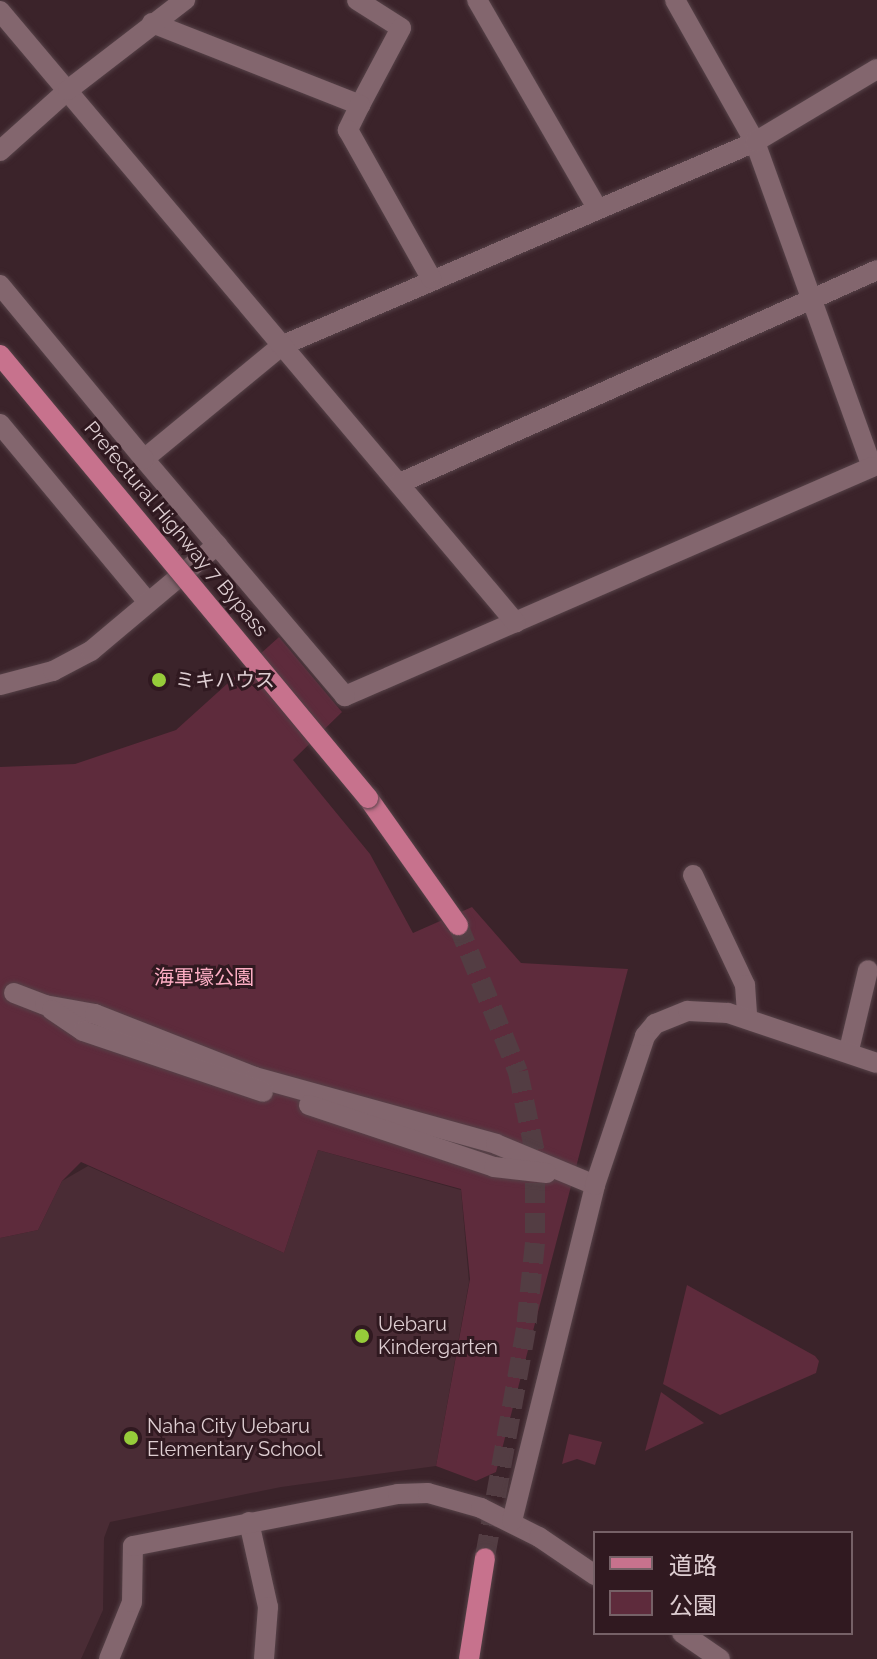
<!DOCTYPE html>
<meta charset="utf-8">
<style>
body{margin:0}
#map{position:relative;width:877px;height:1659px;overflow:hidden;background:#3b232a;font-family:Raleway,"Noto Sans JP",sans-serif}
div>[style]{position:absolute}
.built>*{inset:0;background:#4a2c35}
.green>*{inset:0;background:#5e2b3c}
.primary-tunnel>*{height:20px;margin-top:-10px;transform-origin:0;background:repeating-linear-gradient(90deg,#533d43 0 20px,transparent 0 30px)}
.roads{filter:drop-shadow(0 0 2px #564248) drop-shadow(0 0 2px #564248)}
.minor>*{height:20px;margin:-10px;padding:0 10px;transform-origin:10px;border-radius:10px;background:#83666e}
.tertiary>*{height:20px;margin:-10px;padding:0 10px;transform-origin:10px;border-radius:10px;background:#83666e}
.primary>*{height:20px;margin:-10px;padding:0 10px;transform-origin:10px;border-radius:10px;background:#c7728d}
.bridges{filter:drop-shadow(0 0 2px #564248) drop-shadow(0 0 2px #564248)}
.primary-bridge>*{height:20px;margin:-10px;padding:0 10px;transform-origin:10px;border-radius:10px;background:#c7728d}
.dots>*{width:22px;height:22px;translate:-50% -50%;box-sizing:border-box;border:4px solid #301920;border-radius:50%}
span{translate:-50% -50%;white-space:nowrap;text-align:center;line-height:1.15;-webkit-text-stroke:6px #301920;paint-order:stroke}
.street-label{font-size:20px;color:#deced2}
.poi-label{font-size:20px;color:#deced2}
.left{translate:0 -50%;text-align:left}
.park-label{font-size:20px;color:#fdaec4}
.legend{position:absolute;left:593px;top:1531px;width:260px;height:104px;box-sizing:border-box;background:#301920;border:2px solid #766167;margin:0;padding:10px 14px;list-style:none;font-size:24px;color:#deced2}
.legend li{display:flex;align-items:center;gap:16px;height:40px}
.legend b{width:40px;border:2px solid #766167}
</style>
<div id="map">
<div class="built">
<i style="clip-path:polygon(318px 1150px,461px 1190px,469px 1282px,436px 1466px,281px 1487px,110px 1522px,104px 1538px,103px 1610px,81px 1659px,0 1659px,0 1238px,38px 1230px,62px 1181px,88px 1166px,284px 1253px)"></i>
</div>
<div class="green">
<i style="clip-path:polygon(279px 637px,342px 712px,293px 760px,370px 854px,413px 933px,472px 907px,521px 963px,628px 969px,496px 1472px,476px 1481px,436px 1466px,470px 1279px,461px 1189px,318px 1150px,284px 1253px,81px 1162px,62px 1181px,38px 1230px,0 1238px,0 767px,75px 764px,176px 730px)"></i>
<i style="clip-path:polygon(687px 1285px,815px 1356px,819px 1361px,816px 1373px,720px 1415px,663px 1384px)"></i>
<i style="clip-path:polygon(661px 1392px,704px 1423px,645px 1451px)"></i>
<i style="clip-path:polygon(569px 1434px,602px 1442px,595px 1465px,577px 1459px,562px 1464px)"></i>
</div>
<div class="primary-tunnel">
<i style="left:458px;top:925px;width:159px;rotate:67.8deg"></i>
<i style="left:518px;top:1072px;width:83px;rotate:78.1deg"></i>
<i style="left:535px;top:1153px;width:90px;rotate:90deg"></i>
<i style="left:535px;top:1243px;width:86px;rotate:96deg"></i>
<i style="left:526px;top:1329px;width:233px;rotate:100.2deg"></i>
</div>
<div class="roads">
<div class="minor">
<i style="left:357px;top:0;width:52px;rotate:32.5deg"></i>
<i style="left:401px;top:28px;width:87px;rotate:118deg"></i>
<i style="left:477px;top:0;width:240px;rotate:60deg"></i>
<i style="left:675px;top:0;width:163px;rotate:60.6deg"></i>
<i style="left:755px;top:142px;width:345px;rotate:70.2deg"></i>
<i style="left:872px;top:467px;width:575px;rotate:156.51deg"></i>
<i style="left:345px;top:696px;width:311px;rotate:-130.3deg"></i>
<i style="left:144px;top:459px;width:178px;rotate:-39.5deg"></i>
<i style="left:281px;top:346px;width:516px;rotate:-23.29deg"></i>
<i style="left:755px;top:142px;width:142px;rotate:-30.9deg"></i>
<i style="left:0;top:11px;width:800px;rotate:49.86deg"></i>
<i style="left:152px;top:23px;width:224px;rotate:21.5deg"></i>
<i style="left:360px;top:105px;width:28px;rotate:116deg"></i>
<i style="left:348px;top:130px;width:170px;rotate:60.7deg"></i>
<i style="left:0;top:151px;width:91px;rotate:-41.9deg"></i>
<i style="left:68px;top:90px;width:148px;rotate:-37.6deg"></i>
<i style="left:0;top:285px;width:226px;rotate:50.4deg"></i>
<i style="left:0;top:424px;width:231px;rotate:50.3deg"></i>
<i style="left:400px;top:483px;width:522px;rotate:-24.06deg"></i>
<i style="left:0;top:685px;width:55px;rotate:-14.8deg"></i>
<i style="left:53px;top:671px;width:43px;rotate:-27.8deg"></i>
<i style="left:91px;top:651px;width:165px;rotate:-40.1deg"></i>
<i style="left:693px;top:875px;width:122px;rotate:64.7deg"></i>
<i style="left:745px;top:985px;width:31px;rotate:86deg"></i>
<i style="left:14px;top:993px;width:33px;rotate:21deg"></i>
<i style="left:45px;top:1005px;width:51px;rotate:10.2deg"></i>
<i style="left:95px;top:1014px;width:172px;rotate:21.5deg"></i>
<i style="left:255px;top:1077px;width:250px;rotate:15.5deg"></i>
<i style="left:496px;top:1144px;width:107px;rotate:22.5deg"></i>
<i style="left:52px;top:1010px;width:37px;rotate:34deg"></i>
<i style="left:83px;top:1031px;width:190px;rotate:18.7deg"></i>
<i style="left:849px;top:1050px;width:82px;rotate:-76.6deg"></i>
<i style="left:309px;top:1105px;width:195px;rotate:18.5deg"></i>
<i style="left:494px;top:1167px;width:53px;rotate:6.5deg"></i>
<i style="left:249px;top:1522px;width:87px;rotate:77.4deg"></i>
<i style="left:268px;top:1607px;width:52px;rotate:94.4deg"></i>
<i style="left:682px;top:1633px;width:46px;rotate:34.4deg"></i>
<i style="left:109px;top:1659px;width:61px;rotate:-68deg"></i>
<i style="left:132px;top:1602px;width:56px;rotate:-89deg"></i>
<i style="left:133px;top:1546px;width:270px;rotate:-11.1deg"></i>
<i style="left:398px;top:1494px;width:30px;rotate:-2deg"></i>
<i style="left:428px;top:1493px;width:55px;rotate:15.8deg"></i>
<i style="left:481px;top:1508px;width:65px;rotate:26.6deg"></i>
<i style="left:539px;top:1537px;width:68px;rotate:34.2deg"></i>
</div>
<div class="tertiary">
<i style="left:512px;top:1521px;width:346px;rotate:-76.1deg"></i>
<i style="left:595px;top:1185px;width:157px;rotate:-71.4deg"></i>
<i style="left:645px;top:1036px;width:16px;rotate:-50deg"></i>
<i style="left:655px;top:1024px;width:35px;rotate:-22deg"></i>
<i style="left:688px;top:1011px;width:40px;rotate:2.9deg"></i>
<i style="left:728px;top:1013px;width:157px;rotate:18.6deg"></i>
</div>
<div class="primary">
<i style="left:368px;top:798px;width:156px;rotate:54.7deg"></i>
<i style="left:469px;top:1659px;width:102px;rotate:-81deg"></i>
</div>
</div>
<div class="bridges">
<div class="primary-bridge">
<i style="left:0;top:355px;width:576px;rotate:50.28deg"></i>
</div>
</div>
<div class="dots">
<i style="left:159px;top:680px;background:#96cc3a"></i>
<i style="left:362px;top:1336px;background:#96cc3a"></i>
<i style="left:131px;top:1438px;background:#96cc3a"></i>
</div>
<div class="street-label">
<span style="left:176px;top:529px;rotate:50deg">Prefectural Highway 7 Bypass</span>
</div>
<div class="poi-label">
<span class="left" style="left:175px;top:680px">ミキハウス</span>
<span class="left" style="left:378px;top:1336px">Uebaru<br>Kindergarten</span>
<span class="left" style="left:147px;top:1438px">Naha City Uebaru<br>Elementary School</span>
</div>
<div class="park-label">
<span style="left:204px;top:977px">海軍壕公園</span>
</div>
<ul class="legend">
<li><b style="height:10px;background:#c7728d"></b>道路</li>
<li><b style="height:22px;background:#5e2b3c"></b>公園</li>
</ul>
</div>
